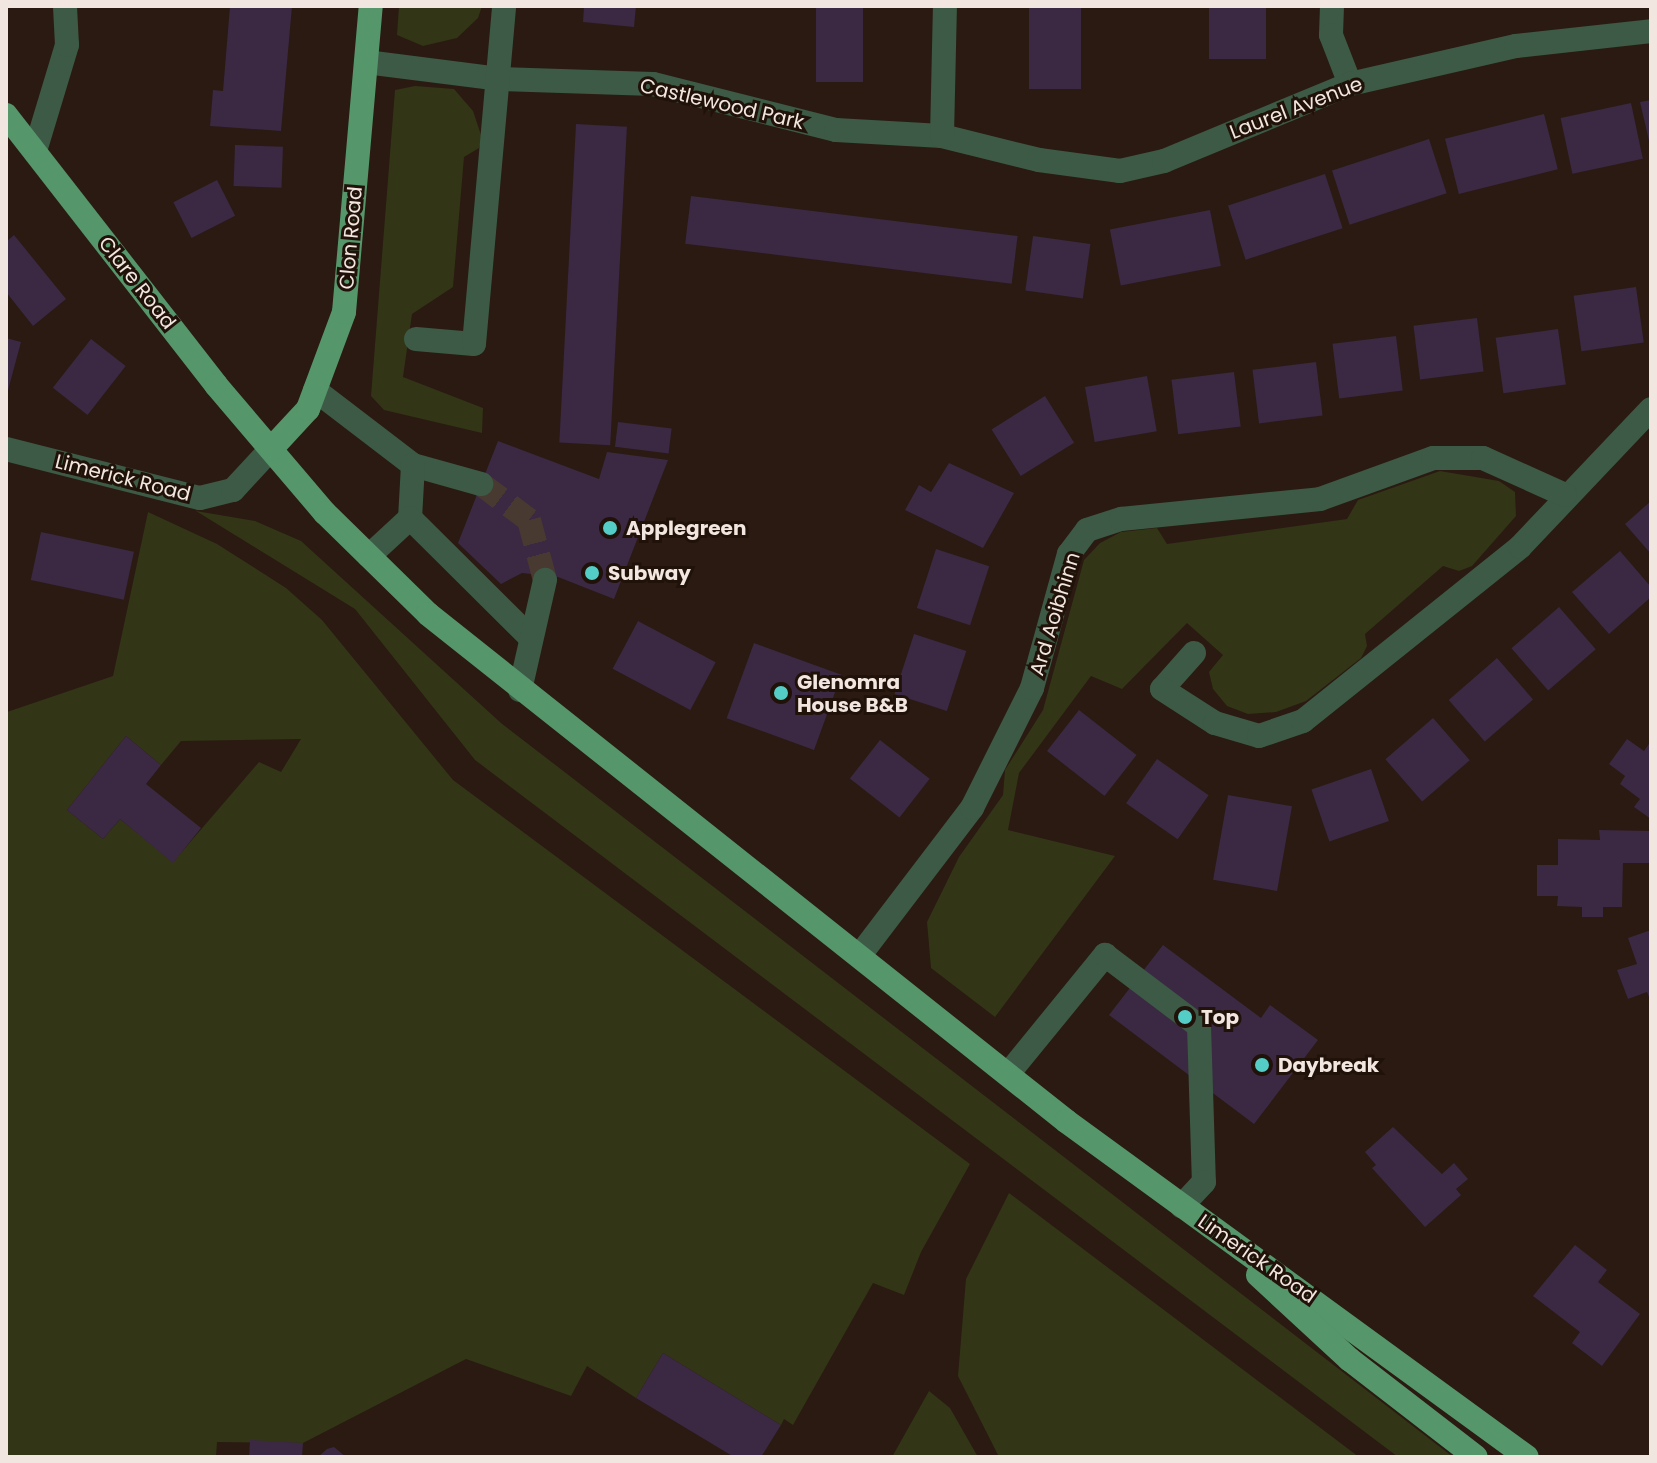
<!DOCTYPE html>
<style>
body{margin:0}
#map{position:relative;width:1657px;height:1463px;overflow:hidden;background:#2a1a12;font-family:Poppins,sans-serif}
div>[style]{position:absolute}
.green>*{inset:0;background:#323516}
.building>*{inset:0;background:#3b2842;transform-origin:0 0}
.minor-tunnel>*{height:24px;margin-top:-12px;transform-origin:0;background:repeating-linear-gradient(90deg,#483931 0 24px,transparent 0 36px)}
.minor>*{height:24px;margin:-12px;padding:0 12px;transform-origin:12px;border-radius:12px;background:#3c5a45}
.major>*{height:24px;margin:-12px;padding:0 12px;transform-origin:12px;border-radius:12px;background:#55966a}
.dots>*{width:22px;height:22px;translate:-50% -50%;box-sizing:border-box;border:4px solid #201109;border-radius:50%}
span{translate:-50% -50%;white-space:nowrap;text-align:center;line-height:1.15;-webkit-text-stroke:6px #201109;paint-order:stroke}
.street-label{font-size:20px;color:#f2e6e0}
.poi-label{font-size:20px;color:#f2e6e0;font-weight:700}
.left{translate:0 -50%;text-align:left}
.frame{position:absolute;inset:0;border:8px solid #f2e6e0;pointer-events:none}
</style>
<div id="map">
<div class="green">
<i style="clip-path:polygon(399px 6px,482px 6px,478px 18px,457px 38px,423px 46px,397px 35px)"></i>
<i style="clip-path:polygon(415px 86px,454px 89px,473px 111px,482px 138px,479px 148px,464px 157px,453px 287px,412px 314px,403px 377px,483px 408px,482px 433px,384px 410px,371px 396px,395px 90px)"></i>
<i style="clip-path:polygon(1440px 471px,1499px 481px,1515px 492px,1516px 516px,1472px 566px,1459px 571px,1443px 566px,1365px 634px,1367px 646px,1361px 658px,1306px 701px,1276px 712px,1248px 714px,1227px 706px,1213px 689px,1209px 672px,1223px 655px,1187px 623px,1122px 689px,1091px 676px,1019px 773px,1008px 830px,1115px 856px,995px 1017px,931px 968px,927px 922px,959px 857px,1003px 795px,1005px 770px,1043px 710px,1084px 560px,1100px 543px,1121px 532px,1157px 528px,1167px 544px,1347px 519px,1358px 500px)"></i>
<i style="clip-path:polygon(196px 511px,255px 521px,301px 541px,501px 723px,1453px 1457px,1398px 1457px,475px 760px,355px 609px)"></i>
<i style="clip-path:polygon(evenodd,148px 512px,217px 544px,286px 588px,322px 620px,453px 780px,970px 1164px,921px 1252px,904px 1295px,873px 1283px,793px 1425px,784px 1419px,781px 1425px,663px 1353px,636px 1398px,587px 1366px,571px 1396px,466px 1359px,303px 1443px,217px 1442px,216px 1457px,6px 1457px,6px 718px,7px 712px,113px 676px,148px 512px,126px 736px,161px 765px,181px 741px,301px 739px,281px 772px,259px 762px,173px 862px,120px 819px,103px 839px,67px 810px,126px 736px)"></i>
<i style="clip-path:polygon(1009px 1193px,1359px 1457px,999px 1457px,958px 1376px,966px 1279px)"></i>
<i style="clip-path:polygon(929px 1391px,950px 1408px,978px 1457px,892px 1457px)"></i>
</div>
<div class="building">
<i style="clip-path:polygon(230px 6px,292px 6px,281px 131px,210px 126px,213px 90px,223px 91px)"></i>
<i style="clip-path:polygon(584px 6px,636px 6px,634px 27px,583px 22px)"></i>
<i style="left:816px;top:6px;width:47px;height:76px"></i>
<i style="left:1029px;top:6px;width:52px;height:83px"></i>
<i style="left:1209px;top:6px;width:57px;height:53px"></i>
<i style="clip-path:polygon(1651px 100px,1651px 145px,1650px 145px,1640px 102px)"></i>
<i style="left:1631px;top:103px;width:57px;height:72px;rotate:78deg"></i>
<i style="left:1544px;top:114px;width:57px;height:102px;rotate:76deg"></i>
<i style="left:576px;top:124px;width:51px;height:319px;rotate:3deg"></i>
<i style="left:1429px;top:139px;width:57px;height:102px;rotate:72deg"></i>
<i style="left:235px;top:145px;width:48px;height:41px;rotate:2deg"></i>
<i style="left:1325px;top:174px;width:57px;height:102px;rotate:72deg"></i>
<i style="left:217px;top:180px;width:40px;height:49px;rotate:63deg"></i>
<i style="left:691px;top:196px;width:329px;height:48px;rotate:7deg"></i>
<i style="left:1210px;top:210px;width:57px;height:102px;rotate:79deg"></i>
<i style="clip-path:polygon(14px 235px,66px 299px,33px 326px,6px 292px,6px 242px)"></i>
<i style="left:1033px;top:236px;width:58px;height:55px;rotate:8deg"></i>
<i style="left:1636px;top:287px;width:56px;height:63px;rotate:82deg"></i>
<i style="left:1477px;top:318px;width:54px;height:64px;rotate:83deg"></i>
<i style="left:1558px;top:329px;width:56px;height:63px;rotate:82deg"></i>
<i style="left:1396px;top:336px;width:55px;height:64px;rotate:83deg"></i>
<i style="clip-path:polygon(6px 338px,21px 342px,7px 394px,6px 394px)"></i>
<i style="left:91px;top:339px;width:44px;height:62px;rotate:38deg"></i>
<i style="left:1316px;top:362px;width:54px;height:64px;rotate:83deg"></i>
<i style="left:1234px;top:372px;width:55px;height:63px;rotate:83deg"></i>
<i style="left:1147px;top:376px;width:56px;height:63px;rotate:80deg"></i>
<i style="left:1045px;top:396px;width:55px;height:63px;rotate:58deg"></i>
<i style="left:618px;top:422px;width:54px;height:25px;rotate:7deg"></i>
<i style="clip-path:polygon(498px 441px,599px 479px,607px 452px,668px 460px,614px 599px,558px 577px,522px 573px,501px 584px,458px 543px)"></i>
<i style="clip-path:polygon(949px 463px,1014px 493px,983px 548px,905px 510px,919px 485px,931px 492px)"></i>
<i style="clip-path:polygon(1651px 501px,1651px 554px,1625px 524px)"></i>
<i style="left:41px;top:532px;width:95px;height:49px;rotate:12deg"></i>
<i style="left:936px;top:549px;width:56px;height:62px;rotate:18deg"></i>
<i style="clip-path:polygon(1620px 551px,1651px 587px,1651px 597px,1609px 634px,1572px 592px)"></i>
<i style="left:1559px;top:607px;width:56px;height:63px;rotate:49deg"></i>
<i style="left:638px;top:621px;width:88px;height:54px;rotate:28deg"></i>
<i style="left:914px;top:634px;width:55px;height:63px;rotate:18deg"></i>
<i style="left:754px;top:643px;width:93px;height:80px;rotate:20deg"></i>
<i style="left:1497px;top:658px;width:55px;height:64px;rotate:49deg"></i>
<i style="left:1079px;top:710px;width:73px;height:52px;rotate:38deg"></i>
<i style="left:1433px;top:718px;width:56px;height:63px;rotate:49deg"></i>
<i style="clip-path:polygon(126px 736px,161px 765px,146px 784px,201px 828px,173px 863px,120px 819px,103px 839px,67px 810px)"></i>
<i style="clip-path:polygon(1627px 739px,1644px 751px,1651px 741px,1651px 819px,1634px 807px,1640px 799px,1620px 784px,1625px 776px,1609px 764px)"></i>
<i style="left:880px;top:740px;width:63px;height:49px;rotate:38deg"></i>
<i style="left:1157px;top:759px;width:63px;height:54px;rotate:35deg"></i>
<i style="left:1371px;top:769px;width:55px;height:63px;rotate:71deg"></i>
<i style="left:1228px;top:795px;width:65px;height:86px;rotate:10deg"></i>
<i style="clip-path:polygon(1599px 830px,1651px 831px,1651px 863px,1623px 863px,1622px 907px,1603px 907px,1603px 917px,1582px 917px,1582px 907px,1557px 906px,1558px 896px,1537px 896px,1537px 865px,1558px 865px,1558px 839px,1600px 840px)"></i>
<i style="clip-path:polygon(1651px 930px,1651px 1002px,1647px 992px,1628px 999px,1617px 970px,1637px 964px,1628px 938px)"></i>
<i style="clip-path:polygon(1163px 945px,1261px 1018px,1270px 1005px,1318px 1040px,1254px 1124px,1109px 1015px)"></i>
<i style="clip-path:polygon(1393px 1127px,1442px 1174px,1454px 1163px,1468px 1179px,1456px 1189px,1461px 1195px,1425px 1227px,1372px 1168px,1376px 1165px,1365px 1152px)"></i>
<i style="clip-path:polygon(1575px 1245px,1607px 1270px,1598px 1282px,1640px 1314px,1602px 1366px,1572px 1343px,1580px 1332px,1533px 1296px)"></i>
<i style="clip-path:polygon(663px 1353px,781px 1425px,761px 1457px,734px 1457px,636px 1398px)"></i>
<i style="clip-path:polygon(250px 1440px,303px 1443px,302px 1457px,249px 1457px)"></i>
<i style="clip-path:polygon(334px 1447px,346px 1457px,318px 1457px,327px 1449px)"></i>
</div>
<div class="minor-tunnel">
<i style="left:481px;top:484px;width:60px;rotate:36.9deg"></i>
<i style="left:529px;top:520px;width:62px;rotate:75.1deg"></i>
</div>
<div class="minor">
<i style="left:1332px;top:6px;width:29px;rotate:92deg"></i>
<i style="left:1331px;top:35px;width:53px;rotate:68.8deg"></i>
<i style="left:366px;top:62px;width:136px;rotate:7.2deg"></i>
<i style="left:501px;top:79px;width:152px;rotate:1.9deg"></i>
<i style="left:653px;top:84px;width:189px;rotate:14.1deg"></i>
<i style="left:836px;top:130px;width:106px;rotate:3.2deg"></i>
<i style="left:942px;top:136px;width:100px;rotate:13.9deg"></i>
<i style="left:1039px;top:160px;width:82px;rotate:7.7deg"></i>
<i style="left:1120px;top:171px;width:45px;rotate:-12.8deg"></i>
<i style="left:1164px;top:161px;width:201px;rotate:-22.5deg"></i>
<i style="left:1350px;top:84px;width:170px;rotate:-12.9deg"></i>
<i style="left:1516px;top:46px;width:136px;rotate:-6.3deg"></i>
<i style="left:942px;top:136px;width:130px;rotate:-88.7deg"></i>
<i style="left:35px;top:151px;width:111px;rotate:-73.2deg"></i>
<i style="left:67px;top:45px;width:39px;rotate:-93deg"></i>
<i style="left:416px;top:339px;width:58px;rotate:4.9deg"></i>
<i style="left:474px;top:344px;width:339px;rotate:-84.9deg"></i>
<i style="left:315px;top:390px;width:123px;rotate:37.4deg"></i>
<i style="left:413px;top:465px;width:71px;rotate:15.6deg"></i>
<i style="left:6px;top:449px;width:200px;rotate:14.2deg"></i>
<i style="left:200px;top:498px;width:34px;rotate:-14deg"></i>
<i style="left:233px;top:490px;width:56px;rotate:-47.2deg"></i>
<i style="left:413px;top:465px;width:53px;rotate:93.2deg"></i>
<i style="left:410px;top:518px;width:170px;rotate:44.8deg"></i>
<i style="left:369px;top:556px;width:56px;rotate:-42.8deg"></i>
<i style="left:1194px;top:653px;width:48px;rotate:131.6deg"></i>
<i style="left:1162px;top:689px;width:63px;rotate:32.7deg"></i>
<i style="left:1215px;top:723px;width:46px;rotate:16.5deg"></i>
<i style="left:1259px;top:736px;width:46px;rotate:-18.8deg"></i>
<i style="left:1303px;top:721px;width:278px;rotate:-38.7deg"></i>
<i style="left:1520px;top:547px;width:190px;rotate:-46.5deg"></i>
<i style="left:520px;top:690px;width:113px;rotate:-77.2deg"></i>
<i style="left:860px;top:955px;width:185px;rotate:-52.7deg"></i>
<i style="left:972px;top:808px;width:134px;rotate:-63.4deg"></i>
<i style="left:1032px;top:688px;width:139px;rotate:-74.6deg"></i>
<i style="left:1069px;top:554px;width:30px;rotate:-53deg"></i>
<i style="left:1087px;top:530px;width:36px;rotate:-18deg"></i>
<i style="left:1121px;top:519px;width:200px;rotate:-5.7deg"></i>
<i style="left:1320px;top:499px;width:120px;rotate:-19.9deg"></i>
<i style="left:1433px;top:458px;width:50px"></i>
<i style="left:1483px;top:458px;width:90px;rotate:24.3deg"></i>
<i style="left:1008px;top:1074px;width:154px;rotate:-50.8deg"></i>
<i style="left:1105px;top:955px;width:118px;rotate:37.1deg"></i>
<i style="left:1199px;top:1026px;width:156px;rotate:88.2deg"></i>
<i style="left:1204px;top:1182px;width:33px;rotate:133deg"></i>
</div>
<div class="major">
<i style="left:6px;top:115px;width:342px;rotate:52.1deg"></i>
<i style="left:216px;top:385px;width:168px;rotate:49.6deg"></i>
<i style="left:325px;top:513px;width:144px;rotate:44.4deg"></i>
<i style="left:428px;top:614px;width:815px;rotate:38.47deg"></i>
<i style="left:1066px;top:1121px;width:570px;rotate:36.09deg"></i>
<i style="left:271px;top:449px;width:54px;rotate:-47.2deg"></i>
<i style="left:308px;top:409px;width:103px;rotate:-69.6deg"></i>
<i style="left:344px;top:312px;width:307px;rotate:-85deg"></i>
<i style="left:1258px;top:1275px;width:124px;rotate:42.7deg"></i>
<i style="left:1349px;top:1359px;width:160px;rotate:37.7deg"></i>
</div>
<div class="dots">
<i style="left:610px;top:528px;background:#54cdc7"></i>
<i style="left:592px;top:573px;background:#54cdc7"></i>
<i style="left:781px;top:693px;background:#54cdc7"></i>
<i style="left:1185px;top:1017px;background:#54cdc7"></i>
<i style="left:1262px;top:1065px;background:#54cdc7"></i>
</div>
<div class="street-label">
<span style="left:722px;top:104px;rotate:13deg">Castlewood Park</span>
<span style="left:1296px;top:108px;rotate:-21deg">Laurel Avenue</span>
<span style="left:351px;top:238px;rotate:-85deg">Clon Road</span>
<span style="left:137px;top:283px;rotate:52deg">Clare Road</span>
<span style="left:123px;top:478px;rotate:14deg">Limerick Road</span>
<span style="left:1055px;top:614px;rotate:-73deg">Ard Aoibhinn</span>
<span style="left:1257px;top:1259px;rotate:35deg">Limerick Road</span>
</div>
<div class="poi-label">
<span class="left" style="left:626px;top:528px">Applegreen</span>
<span class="left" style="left:608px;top:573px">Subway</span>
<span class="left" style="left:797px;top:694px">Glenomra<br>House B&amp;B</span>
<span class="left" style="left:1201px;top:1017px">Top</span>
<span class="left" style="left:1278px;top:1065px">Daybreak</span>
</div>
<div class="frame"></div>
</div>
